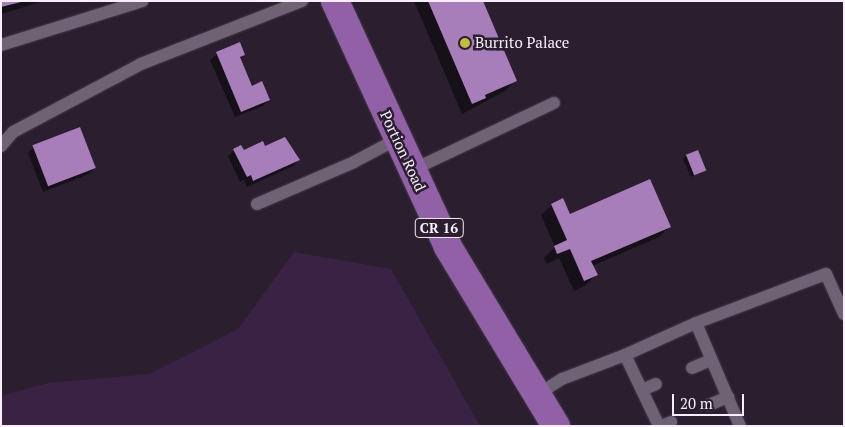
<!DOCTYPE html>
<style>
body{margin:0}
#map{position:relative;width:845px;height:427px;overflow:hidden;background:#2a1e2f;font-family:"PT Serif",serif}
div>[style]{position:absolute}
.green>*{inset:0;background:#3a2244}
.shadow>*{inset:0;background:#0007}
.building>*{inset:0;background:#a77eb9;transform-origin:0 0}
.roads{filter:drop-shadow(0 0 1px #443b49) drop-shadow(0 0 1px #443b49)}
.service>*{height:12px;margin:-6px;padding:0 6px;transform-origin:6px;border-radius:6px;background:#6f6275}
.primary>*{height:28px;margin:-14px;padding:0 14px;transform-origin:14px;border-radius:14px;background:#9260a6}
.dots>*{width:14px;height:14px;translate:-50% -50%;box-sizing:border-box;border:2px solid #2a1e2f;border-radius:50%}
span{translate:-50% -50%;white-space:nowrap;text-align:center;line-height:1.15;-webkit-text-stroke:5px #2a1e2f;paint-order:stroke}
.shield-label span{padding:1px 4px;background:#2a1e2f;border:1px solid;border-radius:4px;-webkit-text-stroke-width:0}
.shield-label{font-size:14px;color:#f7effb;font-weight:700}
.poi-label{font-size:15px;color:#f7effb}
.left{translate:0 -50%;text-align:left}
.street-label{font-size:15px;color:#f7effb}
.frame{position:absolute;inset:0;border:2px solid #f7effb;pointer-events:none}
.scale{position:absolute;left:672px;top:394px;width:72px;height:22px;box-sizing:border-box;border:2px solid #f7effb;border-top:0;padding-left:6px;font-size:15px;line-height:18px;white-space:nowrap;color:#f7effb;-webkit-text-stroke:4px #2a1e2f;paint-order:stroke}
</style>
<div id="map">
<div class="green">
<i style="clip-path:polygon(294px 252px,391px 269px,480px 426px,1px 426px,1px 396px,48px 383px,149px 374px,238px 329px)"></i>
</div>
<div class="shadow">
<i style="clip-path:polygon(1px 1px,43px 1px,1px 14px)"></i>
<i style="clip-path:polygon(414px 1px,481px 1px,515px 81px,505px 91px,462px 114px)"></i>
<i style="clip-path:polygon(217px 54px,244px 55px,240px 59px,252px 87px,269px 99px,263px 106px,235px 117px,210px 60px)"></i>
<i style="clip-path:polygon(34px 147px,95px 168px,89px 174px,43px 192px,28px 153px)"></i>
<i style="clip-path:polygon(264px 148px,295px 151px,299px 159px,293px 166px,247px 187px,244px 180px,240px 182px,228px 156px,234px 150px,243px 152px)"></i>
<i style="clip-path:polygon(686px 156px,705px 169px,691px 177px,683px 159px)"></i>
<i style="clip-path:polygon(552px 205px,569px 215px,669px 227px,659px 237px,592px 266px,596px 275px,586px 285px,574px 291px,559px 258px,547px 264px,544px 258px,555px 247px,541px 215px)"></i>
</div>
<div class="building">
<i style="clip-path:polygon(1px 1px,21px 1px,21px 2px,1px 7px)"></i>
<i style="clip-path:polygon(428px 1px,483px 1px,517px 81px,485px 95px,486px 98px,472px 104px)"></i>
<i style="clip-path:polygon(240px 42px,245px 55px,240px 57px,252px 86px,262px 81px,270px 100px,241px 112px,216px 52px)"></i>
<i style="left:80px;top:127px;width:44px;height:51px;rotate:69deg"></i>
<i style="clip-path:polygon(285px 137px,300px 160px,253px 181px,251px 175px,247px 177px,233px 149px,241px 145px,244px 150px,263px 141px,265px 146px)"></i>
<i style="left:698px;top:150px;width:22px;height:13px;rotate:68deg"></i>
<i style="clip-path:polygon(650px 179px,671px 227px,591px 261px,598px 275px,584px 281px,570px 249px,557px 254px,554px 246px,567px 240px,551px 204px,563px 198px,570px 214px)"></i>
</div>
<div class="roads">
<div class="service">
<i style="left:1px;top:45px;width:148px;rotate:-17.3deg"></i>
<i style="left:1px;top:146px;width:18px;rotate:-49deg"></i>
<i style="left:13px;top:132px;width:145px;rotate:-28deg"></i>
<i style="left:141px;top:64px;width:173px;rotate:-21.4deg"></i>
<i style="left:412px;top:170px;width:157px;rotate:-25.3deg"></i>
<i style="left:257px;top:204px;width:106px;rotate:-23.4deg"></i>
<i style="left:354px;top:162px;width:49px;rotate:-28.1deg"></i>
<i style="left:696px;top:323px;width:139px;rotate:-20.7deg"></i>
<i style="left:826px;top:274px;width:44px;rotate:65.8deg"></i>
<i style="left:625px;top:355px;width:78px;rotate:-24.3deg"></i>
<i style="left:696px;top:323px;width:112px;rotate:66.9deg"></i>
<i style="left:692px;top:368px;width:21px;rotate:-23deg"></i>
<i style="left:642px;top:390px;width:15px;rotate:-23deg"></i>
<i style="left:537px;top:395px;width:30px;rotate:-33deg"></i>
<i style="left:562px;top:379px;width:67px;rotate:-20.9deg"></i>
<i style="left:625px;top:355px;width:79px;rotate:64.4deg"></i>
<i style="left:709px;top:405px;width:21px;rotate:-23deg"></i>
<i style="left:662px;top:426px;width:10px;rotate:-24deg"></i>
</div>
<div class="primary">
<i style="left:335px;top:1px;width:271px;rotate:65.3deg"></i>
<i style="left:448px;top:247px;width:209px;rotate:58.9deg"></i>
</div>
</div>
<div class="dots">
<i style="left:465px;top:43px;background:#c5bc3d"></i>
</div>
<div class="shield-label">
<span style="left:439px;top:228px">CR 16</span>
</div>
<div class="poi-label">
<span class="left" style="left:475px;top:43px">Burrito Palace</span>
</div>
<div class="street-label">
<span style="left:403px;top:151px;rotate:65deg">Portion Road</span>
</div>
<div class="frame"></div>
<div class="scale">20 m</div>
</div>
